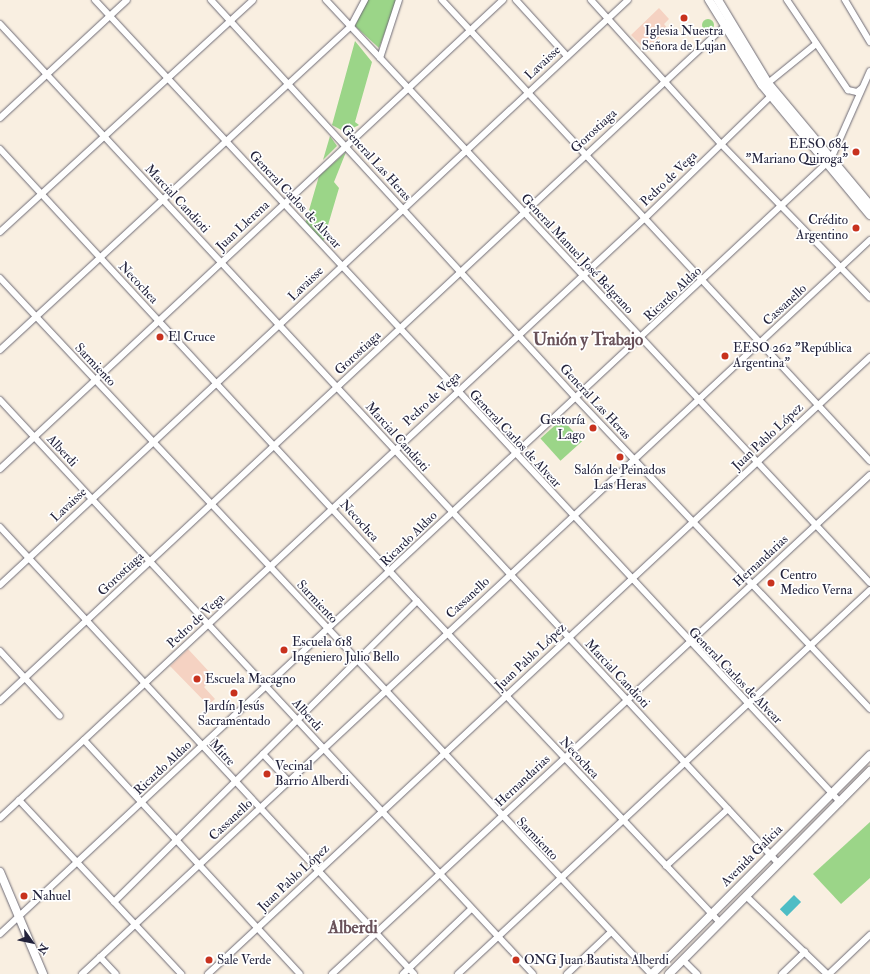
<!DOCTYPE html>
<meta charset="utf-8">
<style>
body{margin:0}
#map{position:relative;width:870px;height:974px;overflow:hidden;background:#f9efe1;font-family:"IM FELL Double Pica",serif}
div>[style]{position:absolute}
.built>*{inset:0;background:#f5d2c2}
.green>*{inset:0;background:#9bd588;transform-origin:0 0}
.round{border-radius:50%}
.water>*{inset:0;background:#4ebdc5;transform-origin:0 0}
.roads{filter:drop-shadow(0 0 1px #6d6a75) drop-shadow(0 0 1px #6d6a75)}
.minor>*{height:6px;margin:-3px;padding:0 3px;transform-origin:3px;border-radius:3px;background:#fff}
.secondary>*{height:8px;margin:-4px;padding:0 4px;transform-origin:4px;border-radius:4px;background:#fff}
.dots>*{width:11px;height:11px;translate:-50% -50%;box-sizing:border-box;border:2px solid #fff;border-radius:50%}
span{translate:-50% -50%;white-space:nowrap;text-align:center;line-height:1.15;-webkit-text-stroke:3.5px #fff;paint-order:stroke}
.poi-label{font-size:13px;color:#22223b}
.right{translate:-100% -50%;text-align:right}
.left{translate:0 -50%;text-align:left}
.street-label{font-size:13px;color:#22223b}
.district-label{font-size:17px;color:#685159;font-weight:700}
.north{position:absolute;left:12px;top:922px;width:40px;height:40px;-webkit-text-stroke:3px #fff;paint-order:stroke;rotate:123deg;font-size:11px;font-weight:700;line-height:16px;text-align:center;color:#22223b}
.north::after{content:'';display:block;margin:auto;width:14px;height:18px;background:#22223b;clip-path:polygon(50% 0,100% 100%,50% 72%,0 100%)}
</style>
<div id="map">
<div class="built">
<i style="clip-path:polygon(659px 8px,669px 19px,664px 24px,668px 29px,646px 50px,631px 35px)"></i>
<i style="clip-path:polygon(188px 649px,214px 677px,204px 687px,215px 699px,208px 705px,170px 666px)"></i>
</div>
<div class="green">
<i style="clip-path:polygon(367px 0,397px 0,379px 48px,355px 26px)"></i>
<i class="round" style="left:702px;top:19px;width:12px;height:12px"></i>
<i style="clip-path:polygon(355px 41px,372px 62px,355px 122px,359px 125px,345px 132px,332px 125px)"></i>
<i style="clip-path:polygon(330px 136px,337px 146px,323px 160px)"></i>
<i style="clip-path:polygon(346px 152px,334px 182px,339px 188px,323px 242px,305px 224px,319px 176px)"></i>
<i style="left:562px;top:419px;width:30px;height:29px;rotate:48deg"></i>
<i style="clip-path:polygon(870px 822px,870px 878px,841px 904px,813px 874px)"></i>
</div>
<div class="water">
<i style="left:794px;top:895px;width:10px;height:20px;rotate:45deg"></i>
</div>
<div class="roads">
<div class="minor">
<i style="left:95px;top:0;width:1095px;rotate:47.11deg"></i>
<i style="left:211px;top:0;width:540px;rotate:47.48deg"></i>
<i style="left:576px;top:398px;width:428px;rotate:46.6deg"></i>
<i style="left:326px;top:0;width:797px;rotate:46.98deg"></i>
<i style="left:442px;top:0;width:629px;rotate:47.13deg"></i>
<i style="left:516px;top:0;width:76px;rotate:47.7deg"></i>
<i style="left:591px;top:0;width:194px;rotate:47.9deg"></i>
<i style="left:721px;top:144px;width:214px;rotate:45.9deg"></i>
<i style="left:787px;top:0;width:109px;rotate:55.9deg"></i>
<i style="left:848px;top:90px;width:9px;rotate:13deg"></i>
<i style="left:857px;top:92px;width:6px;rotate:-39deg"></i>
<i style="left:845px;top:0;width:49px;rotate:59.2deg"></i>
<i style="left:0;top:24px;width:1144px;rotate:47.16deg"></i>
<i style="left:380px;top:58px;width:61px;rotate:-71.9deg"></i>
<i style="left:0;top:118px;width:173px;rotate:-42.9deg"></i>
<i style="left:0;top:149px;width:615px;rotate:47.31deg"></i>
<i style="left:417px;top:601px;width:441px;rotate:46.7deg"></i>
<i style="left:0;top:232px;width:343px;rotate:-42.5deg"></i>
<i style="left:0;top:278px;width:953px;rotate:46.91deg"></i>
<i style="left:0;top:350px;width:478px;rotate:-42.7deg"></i>
<i style="left:351px;top:26px;width:30px;rotate:-62deg"></i>
<i style="left:0;top:400px;width:783px;rotate:47.12deg"></i>
<i style="left:0;top:469px;width:688px;rotate:-43deg"></i>
<i style="left:0;top:527px;width:609px;rotate:47.19deg"></i>
<i style="left:0;top:585px;width:858px;rotate:-42.97deg"></i>
<i style="left:0;top:651px;width:88px;rotate:47.3deg"></i>
<i style="left:0;top:701px;width:995px;rotate:-42.96deg"></i>
<i style="left:84px;top:740px;width:318px;rotate:47.3deg"></i>
<i style="left:263px;top:754px;width:37px;rotate:47deg"></i>
<i style="left:19px;top:800px;width:238px;rotate:47deg"></i>
<i style="left:0;top:818px;width:880px;rotate:-42.93deg"></i>
<i style="left:644px;top:219px;width:175px;rotate:-44.1deg"></i>
<i style="left:770px;top:97px;width:14px;rotate:-98deg"></i>
<i style="left:768px;top:83px;width:62px;rotate:-39.1deg"></i>
<i style="left:666px;top:866px;width:84px;rotate:-42.6deg"></i>
<i style="left:747px;top:897px;width:111px;rotate:43.9deg"></i>
<i style="left:114px;top:902px;width:427px;rotate:-44.8deg"></i>
<i style="left:0;top:934px;width:1136px;rotate:-43deg"></i>
<i style="left:831px;top:159px;width:96px;rotate:-66.1deg"></i>
<i style="left:100px;top:957px;width:23px;rotate:47deg"></i>
<i style="left:683px;top:960px;width:20px;rotate:45deg"></i>
<i style="left:82px;top:974px;width:1077px;rotate:-42.97deg"></i>
<i style="left:208px;top:974px;width:905px;rotate:-42.98deg"></i>
<i style="left:332px;top:974px;width:734px;rotate:-42.85deg"></i>
<i style="left:403px;top:974px;width:94px;rotate:-43.7deg"></i>
<i style="left:458px;top:974px;width:563px;rotate:-42.99deg"></i>
<i style="left:567px;top:974px;width:61px;rotate:-43.7deg"></i>
<i style="left:782px;top:974px;width:32px;rotate:-44deg"></i>
<i style="left:829px;top:974px;width:57px;rotate:-43.6deg"></i>
</div>
<div class="secondary">
<i style="left:709px;top:0;width:100px;rotate:58.1deg"></i>
<i style="left:762px;top:85px;width:169px;rotate:50.3deg"></i>
<i style="left:718px;top:0;width:97px;rotate:58.9deg"></i>
<i style="left:768px;top:83px;width:159px;rotate:50.1deg"></i>
<i style="left:0;top:872px;width:111px;rotate:67.1deg"></i>
<i style="left:652px;top:974px;width:309px;rotate:-45.1deg"></i>
<i style="left:669px;top:974px;width:286px;rotate:-45.3deg"></i>
</div>
</div>
<div class="dots">
<i style="left:684px;top:18px;background:#c8321e"></i>
<i style="left:856px;top:152px;background:#c8321e"></i>
<i style="left:856px;top:228px;background:#c8321e"></i>
<i style="left:160px;top:337px;background:#c8321e"></i>
<i style="left:725px;top:356px;background:#c8321e"></i>
<i style="left:593px;top:428px;background:#c8321e"></i>
<i style="left:620px;top:457px;background:#c8321e"></i>
<i style="left:771px;top:583px;background:#c8321e"></i>
<i style="left:284px;top:650px;background:#c8321e"></i>
<i style="left:197px;top:679px;background:#c8321e"></i>
<i style="left:234px;top:693px;background:#c8321e"></i>
<i style="left:267px;top:774px;background:#c8321e"></i>
<i style="left:24px;top:896px;background:#c8321e"></i>
<i style="left:209px;top:960px;background:#c8321e"></i>
<i style="left:516px;top:960px;background:#c8321e"></i>
</div>
<div class="poi-label">
<span style="left:684px;top:39px">Iglesia Nuestra<br>Señora de Lujan</span>
<span class="right" style="left:848px;top:152px">EESO 684<br>"Mariano Quiroga"</span>
<span class="right" style="left:848px;top:228px">Crédito<br>Argentino</span>
<span class="left" style="left:168px;top:337px">El Cruce</span>
<span class="left" style="left:733px;top:356px">EESO 262 "República<br>Argentina"</span>
<span class="right" style="left:585px;top:428px">Gestoría<br>Lago</span>
<span style="left:620px;top:478px">Salón de Peinados<br>Las Heras</span>
<span class="left" style="left:780px;top:583px">Centro<br>Medico Verna</span>
<span class="left" style="left:292px;top:650px">Escuela 618<br>Ingeniero Julio Bello</span>
<span class="left" style="left:205px;top:679px">Escuela Macagno</span>
<span style="left:234px;top:714px">Jardín Jesús<br>Sacramentado</span>
<span class="left" style="left:275px;top:774px">Vecinal<br>Barrio Alberdi</span>
<span class="left" style="left:32px;top:896px">Nahuel</span>
<span class="left" style="left:217px;top:960px">Sale Verde</span>
<span class="left" style="left:524px;top:960px">ONG Juan Bautista Alberdi</span>
</div>
<div class="street-label">
<span style="left:543px;top:63px;rotate:-43deg">Lavaisse</span>
<span style="left:594px;top:131px;rotate:-43deg">Gorostiaga</span>
<span style="left:376px;top:163px;rotate:48deg">General Las Heras</span>
<span style="left:669px;top:179px;rotate:-44deg">Pedro de Vega</span>
<span style="left:177px;top:199px;rotate:47deg">Marcial Candioti</span>
<span style="left:295px;top:200px;rotate:47deg">General Carlos de Alvear</span>
<span style="left:243px;top:226px;rotate:-43deg">Juan Llerena</span>
<span style="left:577px;top:254px;rotate:47deg">General Manuel José Belgrano</span>
<span style="left:138px;top:283px;rotate:47deg">Necochea</span>
<span style="left:306px;top:284px;rotate:-44deg">Lavaisse</span>
<span style="left:673px;top:294px;rotate:-43deg">Ricardo Aldao</span>
<span style="left:785px;top:305px;rotate:-43deg">Cassanello</span>
<span style="left:358px;top:353px;rotate:-43deg">Gorostiaga</span>
<span style="left:95px;top:365px;rotate:47deg">Sarmiento</span>
<span style="left:432px;top:399px;rotate:-43deg">Pedro de Vega</span>
<span style="left:595px;top:402px;rotate:47deg">General Las Heras</span>
<span style="left:397px;top:437px;rotate:48deg">Marcial Candioti</span>
<span style="left:768px;top:437px;rotate:-43deg">Juan Pablo López</span>
<span style="left:515px;top:439px;rotate:47deg">General Carlos de Alvear</span>
<span style="left:62px;top:451px;rotate:47deg">Alberdi</span>
<span style="left:69px;top:505px;rotate:-43deg">Lavaisse</span>
<span style="left:359px;top:521px;rotate:48deg">Necochea</span>
<span style="left:409px;top:539px;rotate:-44deg">Ricardo Aldao</span>
<span style="left:761px;top:561px;rotate:-43deg">Hernandarias</span>
<span style="left:121px;top:574px;rotate:-43deg">Gorostiaga</span>
<span style="left:468px;top:598px;rotate:-43deg">Cassanello</span>
<span style="left:317px;top:602px;rotate:47deg">Sarmiento</span>
<span style="left:196px;top:621px;rotate:-43deg">Pedro de Vega</span>
<span style="left:531px;top:657px;rotate:-43deg">Juan Pablo López</span>
<span style="left:617px;top:674px;rotate:47deg">Marcial Candioti</span>
<span style="left:735px;top:676px;rotate:46deg">General Carlos de Alvear</span>
<span style="left:307px;top:715px;rotate:48deg">Alberdi</span>
<span style="left:222px;top:753px;rotate:47deg">Mitre</span>
<span style="left:579px;top:758px;rotate:47deg">Necochea</span>
<span style="left:163px;top:768px;rotate:-43deg">Ricardo Aldao</span>
<span style="left:523px;top:781px;rotate:-43deg">Hernandarias</span>
<span style="left:231px;top:820px;rotate:-43deg">Cassanello</span>
<span style="left:537px;top:839px;rotate:46deg">Sarmiento</span>
<span style="left:752px;top:856px;rotate:-45deg">Avenida Galicia</span>
<span style="left:294px;top:878px;rotate:-43deg">Juan Pablo López</span>
</div>
<div class="district-label">
<span style="left:588px;top:340px">Unión y Trabajo</span>
<span style="left:353px;top:928px">Alberdi</span>
</div>
<div class="north">N</div>
</div>
